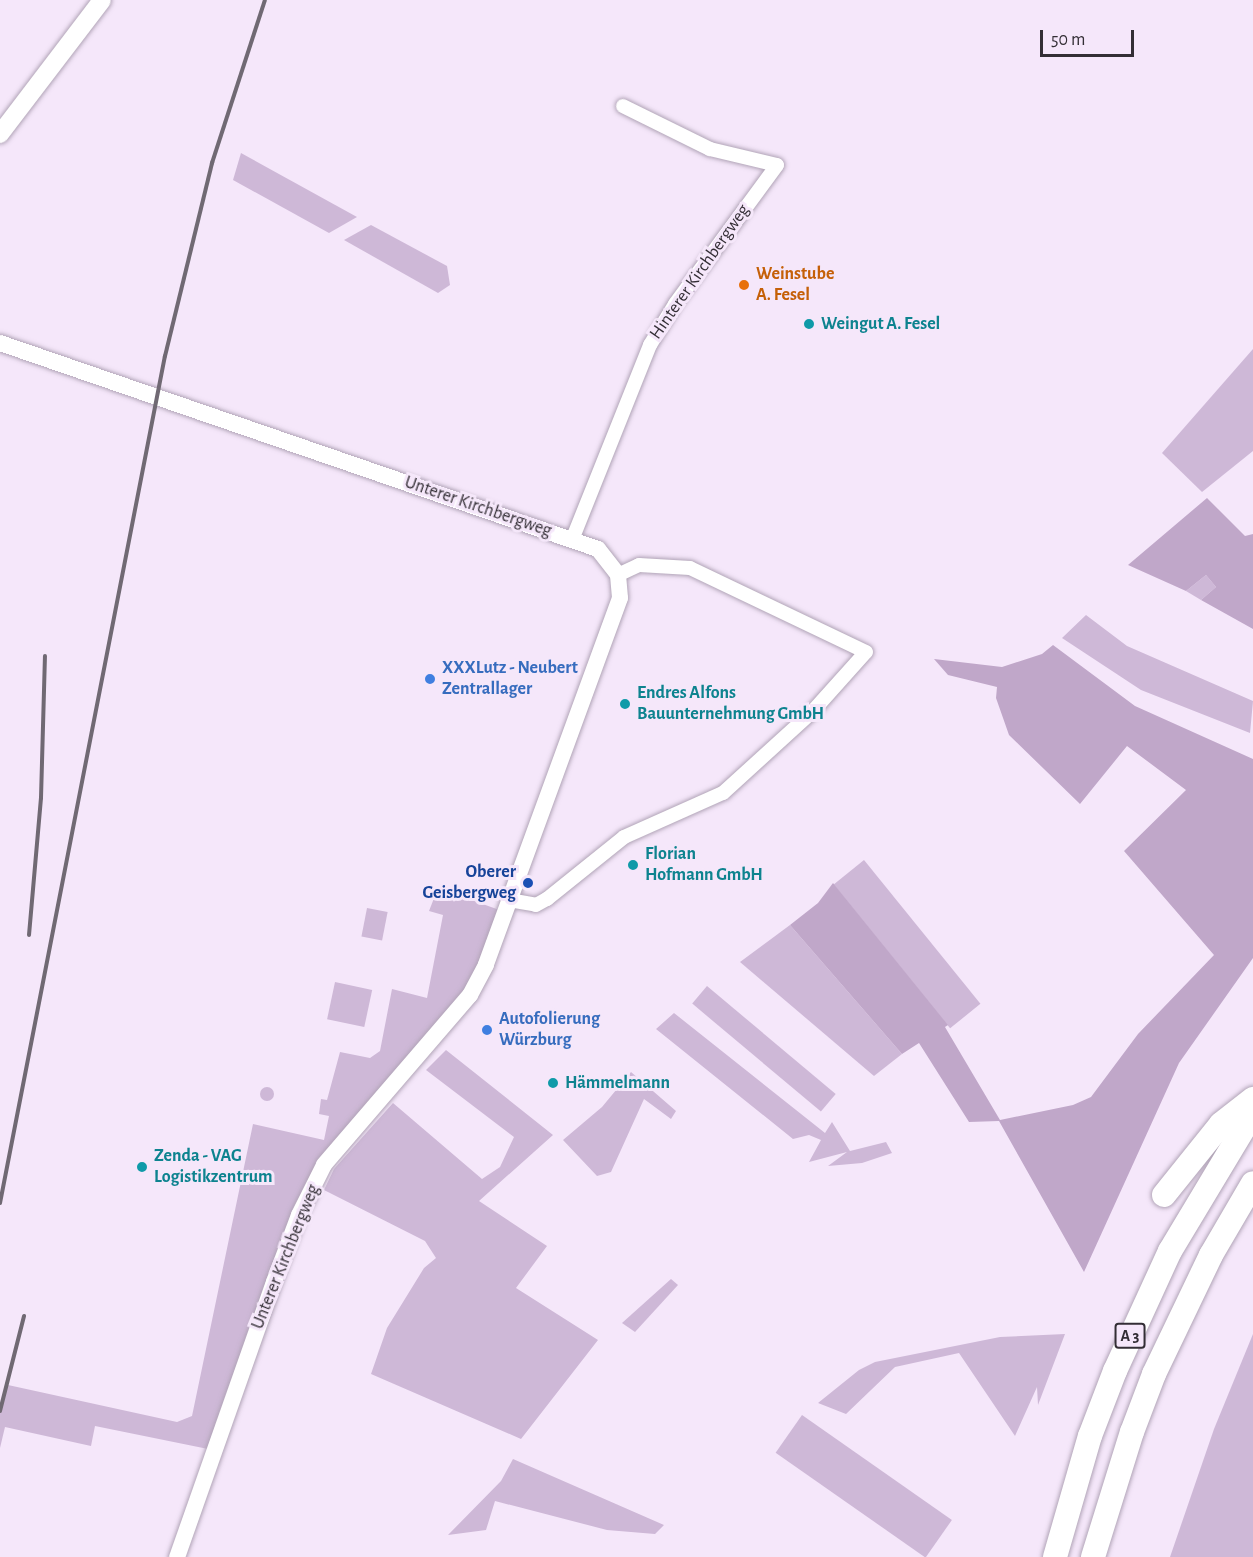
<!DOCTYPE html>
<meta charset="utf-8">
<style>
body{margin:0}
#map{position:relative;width:1253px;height:1557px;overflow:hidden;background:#f5e7fa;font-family:"Alegreya Sans",sans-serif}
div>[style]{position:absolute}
.green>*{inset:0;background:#ceb8d7;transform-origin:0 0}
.round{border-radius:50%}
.forest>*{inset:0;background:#c0a7c9}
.roads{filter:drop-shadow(0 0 2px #b1a4b7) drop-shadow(0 0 2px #b1a4b7)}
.minor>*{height:14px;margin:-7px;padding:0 7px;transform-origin:7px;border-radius:7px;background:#fff}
.tertiary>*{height:16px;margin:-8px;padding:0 8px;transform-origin:8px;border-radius:8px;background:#fff}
.secondary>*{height:18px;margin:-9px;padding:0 9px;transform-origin:9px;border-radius:9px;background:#fff}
.motorway>*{height:24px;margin:-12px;padding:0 12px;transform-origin:12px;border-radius:12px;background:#fff}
.rail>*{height:4px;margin:-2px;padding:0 2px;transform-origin:2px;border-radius:2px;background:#706973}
.dots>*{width:16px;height:16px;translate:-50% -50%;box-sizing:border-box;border:3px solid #f5e7fa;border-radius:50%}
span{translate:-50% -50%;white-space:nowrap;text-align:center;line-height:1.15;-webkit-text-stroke:6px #f5e7fa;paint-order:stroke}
.shield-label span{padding:2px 4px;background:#f5e7fa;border:2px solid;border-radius:4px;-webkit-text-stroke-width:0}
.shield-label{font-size:16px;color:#332e35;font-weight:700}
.street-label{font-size:18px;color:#332e35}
.food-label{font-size:18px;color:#c56008;font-weight:700}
.left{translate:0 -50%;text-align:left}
.culture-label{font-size:18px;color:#0d838f;font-weight:700}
.shop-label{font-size:18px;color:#366cbe;font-weight:700}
.transit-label{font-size:18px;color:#164399;font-weight:700}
.right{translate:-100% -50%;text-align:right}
.scale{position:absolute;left:1040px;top:30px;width:94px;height:27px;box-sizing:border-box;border:3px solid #332e35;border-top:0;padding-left:8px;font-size:18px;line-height:21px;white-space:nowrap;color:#332e35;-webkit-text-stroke:4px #f5e7fa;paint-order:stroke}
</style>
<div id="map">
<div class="green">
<i style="clip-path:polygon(241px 153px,357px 217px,329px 233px,233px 180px)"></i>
<i style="clip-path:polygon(371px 225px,447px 266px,450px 285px,438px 293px,344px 240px)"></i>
<i style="clip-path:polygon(1253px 349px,1253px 451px,1202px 492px,1162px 453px)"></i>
<i style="clip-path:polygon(1206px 575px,1216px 587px,1201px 600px,1186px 591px)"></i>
<i style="clip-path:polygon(1086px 615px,1127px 646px,1253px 701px,1250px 733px,1141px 690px,1062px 638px)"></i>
<i style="left:864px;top:860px;width:185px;height:39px;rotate:51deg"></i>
<i style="clip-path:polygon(438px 888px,505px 912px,486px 965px,324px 1165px,213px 1450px,95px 1426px,91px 1446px,5px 1427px,0 1448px,0 1411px,8px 1385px,177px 1422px,192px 1416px,253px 1124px,324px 1140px,329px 1116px,319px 1114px,321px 1099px,327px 1100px,340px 1052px,370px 1058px,380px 1051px,392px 989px,427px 998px,443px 915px,429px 911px)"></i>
<i style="left:367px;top:908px;width:21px;height:29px;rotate:11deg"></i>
<i style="clip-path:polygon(790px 925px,902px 1054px,874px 1076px,740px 962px)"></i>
<i style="left:335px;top:982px;width:38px;height:38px;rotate:12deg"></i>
<i style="left:707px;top:986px;width:168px;height:23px;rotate:40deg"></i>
<i style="clip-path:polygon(674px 1013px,825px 1133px,832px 1122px,850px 1151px,886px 1142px,892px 1153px,862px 1163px,828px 1166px,847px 1152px,809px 1162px,821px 1140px,809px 1135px,793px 1139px,656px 1029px)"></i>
<i style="clip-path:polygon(446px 1050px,553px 1135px,479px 1201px,547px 1246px,516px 1288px,598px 1340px,521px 1439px,371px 1374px,387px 1328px,424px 1268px,436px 1258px,425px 1241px,324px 1190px,334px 1169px,393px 1103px,482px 1179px,500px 1167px,514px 1137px,426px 1070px)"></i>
<i style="clip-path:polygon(631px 1072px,676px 1111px,671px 1119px,644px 1099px,611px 1172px,597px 1176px,563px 1140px,602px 1107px)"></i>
<i class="round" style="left:260px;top:1087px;width:14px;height:14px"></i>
<i style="clip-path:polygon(671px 1279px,678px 1285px,635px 1332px,622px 1323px)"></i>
<i style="clip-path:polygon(1065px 1334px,1038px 1405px,1037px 1387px,1015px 1436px,959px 1353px,895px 1367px,846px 1414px,818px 1403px,859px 1370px,875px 1362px,1000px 1337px)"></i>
<i style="clip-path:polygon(1253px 1334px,1253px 1557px,1170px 1557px,1214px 1429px)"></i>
<i style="left:802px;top:1415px;width:183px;height:46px;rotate:35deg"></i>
<i style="clip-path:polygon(513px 1459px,664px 1525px,655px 1534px,607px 1530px,495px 1501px,486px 1530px,448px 1535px,501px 1481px)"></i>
</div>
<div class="forest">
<i style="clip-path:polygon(1207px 498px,1245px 536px,1253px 534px,1253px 629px,1201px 600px,1216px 587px,1206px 575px,1186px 591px,1128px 565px)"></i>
<i style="clip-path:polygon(1053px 645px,1135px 706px,1253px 759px,1253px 958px,1179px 1063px,1084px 1272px,999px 1121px,969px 1122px,919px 1043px,902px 1054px,790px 925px,818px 903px,833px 883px,948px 1025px,945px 1027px,1000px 1120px,1073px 1105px,1091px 1097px,1138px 1034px,1214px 955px,1124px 851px,1186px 790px,1127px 746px,1080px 804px,1009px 735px,996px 698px,997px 687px,948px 675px,934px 659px,1002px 667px,1042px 654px)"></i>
</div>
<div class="roads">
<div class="minor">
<i style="left:572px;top:540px;width:210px;rotate:-68.2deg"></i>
<i style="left:650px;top:345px;width:48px;rotate:-58.6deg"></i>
<i style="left:675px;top:304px;width:172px;rotate:-53.7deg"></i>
<i style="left:777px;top:165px;width:69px;rotate:-166.6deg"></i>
<i style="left:710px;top:149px;width:97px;rotate:-153.7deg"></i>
<i style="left:509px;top:900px;width:27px;rotate:10deg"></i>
<i style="left:536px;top:905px;width:13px;rotate:-29deg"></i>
<i style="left:547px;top:899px;width:99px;rotate:-38.8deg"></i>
<i style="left:624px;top:837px;width:108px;rotate:-24deg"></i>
<i style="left:723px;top:793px;width:122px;rotate:-42.3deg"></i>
<i style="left:813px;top:711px;width:79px;rotate:-48.1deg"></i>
<i style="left:866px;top:652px;width:195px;rotate:-154.5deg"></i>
<i style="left:690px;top:568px;width:51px;rotate:-176.6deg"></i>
<i style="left:639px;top:565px;width:23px;rotate:155deg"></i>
</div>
<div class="tertiary">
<i style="left:0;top:343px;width:632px;rotate:19.01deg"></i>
<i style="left:598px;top:549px;width:33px;rotate:52deg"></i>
<i style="left:618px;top:575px;width:23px;rotate:85deg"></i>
<i style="left:620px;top:598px;width:391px;rotate:110.1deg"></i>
<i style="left:486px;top:965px;width:34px;rotate:118deg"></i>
<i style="left:470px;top:995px;width:224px;rotate:130.7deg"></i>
<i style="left:324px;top:1165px;width:56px;rotate:116.6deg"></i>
<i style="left:299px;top:1215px;width:72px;rotate:110.5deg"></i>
<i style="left:274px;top:1282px;width:292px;rotate:109.4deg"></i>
</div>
<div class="secondary">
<i style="left:0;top:134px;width:168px;rotate:-52.7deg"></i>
</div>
<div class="motorway">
<i style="left:1164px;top:1195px;width:91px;rotate:-51.2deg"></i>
<i style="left:1221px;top:1124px;width:41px;rotate:-38deg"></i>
<i style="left:1055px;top:1557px;width:126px;rotate:-73.9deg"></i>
<i style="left:1090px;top:1436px;width:70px;rotate:-69deg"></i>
<i style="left:1115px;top:1371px;width:132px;rotate:-65.4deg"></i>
<i style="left:1170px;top:1251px;width:161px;rotate:-59deg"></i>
<i style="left:1093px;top:1557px;width:131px;rotate:-72.7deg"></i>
<i style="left:1132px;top:1432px;width:62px;rotate:-69.2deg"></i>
<i style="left:1154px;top:1374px;width:132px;rotate:-64.4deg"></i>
<i style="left:1211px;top:1255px;width:83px;rotate:-59.7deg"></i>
</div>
</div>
<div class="rail">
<i style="left:29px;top:935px;width:138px;rotate:-85deg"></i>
<i style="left:41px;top:798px;width:142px;rotate:-88.4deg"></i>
<i style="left:0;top:1203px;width:863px;rotate:-78.98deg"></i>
<i style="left:165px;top:356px;width:199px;rotate:-76.3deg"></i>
<i style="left:212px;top:163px;width:171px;rotate:-72deg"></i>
<i style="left:0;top:1411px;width:98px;rotate:-75.8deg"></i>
</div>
<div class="dots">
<i style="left:744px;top:285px;background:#e8710a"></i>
<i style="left:809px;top:324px;background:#0f9aa8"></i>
<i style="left:430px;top:679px;background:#3f7fe0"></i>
<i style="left:625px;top:704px;background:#0f9aa8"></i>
<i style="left:633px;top:865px;background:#0f9aa8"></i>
<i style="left:528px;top:883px;background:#1a4fb4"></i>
<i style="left:487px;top:1030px;background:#3f7fe0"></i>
<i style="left:553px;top:1083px;background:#0f9aa8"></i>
<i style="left:142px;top:1167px;background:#0f9aa8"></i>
</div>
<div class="shield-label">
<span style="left:1130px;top:1336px">A 3</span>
</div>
<div class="street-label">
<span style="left:700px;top:272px;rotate:-55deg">Hinterer Kirchbergweg</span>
<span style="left:478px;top:507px;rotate:19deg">Unterer Kirchbergweg</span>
<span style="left:286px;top:1257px;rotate:-68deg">Unterer Kirchbergweg</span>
</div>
<div class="food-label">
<span class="left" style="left:756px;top:285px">Weinstube<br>A. Fesel</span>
</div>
<div class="culture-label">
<span class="left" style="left:821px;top:324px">Weingut A. Fesel</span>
<span class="left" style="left:637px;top:704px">Endres Alfons<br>Bauunternehmung GmbH</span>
<span class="left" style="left:645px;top:865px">Florian<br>Hofmann GmbH</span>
<span class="left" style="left:565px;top:1083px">Hämmelmann</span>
<span class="left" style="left:154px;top:1167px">Zenda - VAG<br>Logistikzentrum</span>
</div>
<div class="shop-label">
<span class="left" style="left:442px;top:679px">XXXLutz - Neubert<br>Zentrallager</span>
<span class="left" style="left:499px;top:1030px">Autofolierung<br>Würzburg</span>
</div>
<div class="transit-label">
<span class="right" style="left:516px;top:883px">Oberer<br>Geisbergweg</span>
</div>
<div class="scale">50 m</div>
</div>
